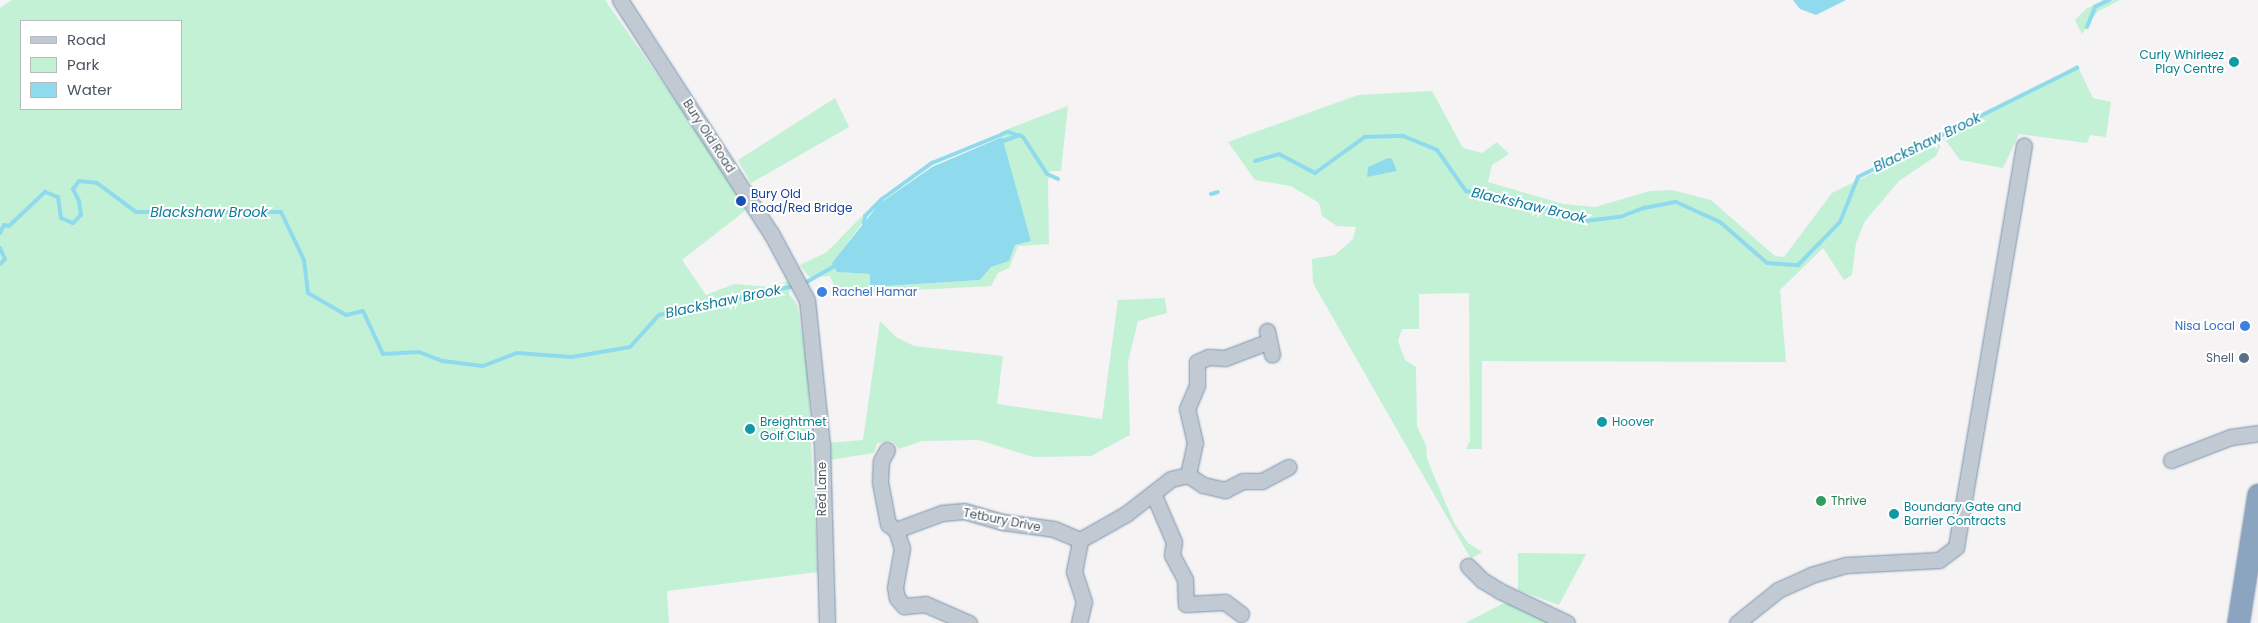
<!DOCTYPE html>
<style>
body{margin:0}
#map{position:relative;width:2258px;height:623px;overflow:hidden;background:#f5f3f3;font-family:Poppins,sans-serif}
div>[style]{position:absolute}
.green>*{inset:0;background:#c3f1d5}
.water>*{inset:0;background:#90daee}
.stream>*{height:4px;margin:-2px;padding:0 2px;transform-origin:2px;border-radius:2px;background:#90daee}
.roads{filter:drop-shadow(0 0 1px #7690ad) drop-shadow(0 0 1px #7690ad)}
.minor>*{height:15px;margin:-7.5px;padding:0 7.5px;transform-origin:7.5px;border-radius:7.5px;background:#c1cad2}
.highway>*{height:21px;margin:-10.5px;padding:0 10.5px;transform-origin:10.5px;border-radius:10.5px;background:#8ba5c1}
.dots>*{width:14px;height:14px;translate:-50% -50%;box-sizing:border-box;border:2px solid #fff;border-radius:50%}
span{translate:-50% -50%;white-space:nowrap;text-align:center;line-height:1.15;-webkit-text-stroke:4px #fff;paint-order:stroke}
.culture-label{font-size:12px;color:#0d838f}
.right{translate:-100% -50%;text-align:right}
.left{translate:0 -50%;text-align:left}
.street-label{font-size:12px;color:#4a5661}
.transit-label{font-size:12px;color:#164399}
.shop-label{font-size:12px;color:#366cbe}
.service-label{font-size:12px;color:#4e5e75}
.leisure-label{font-size:12px;color:#27864d}
.water-label{font-size:14px;color:#0c7c9b;font-style:italic}
.legend{position:absolute;left:20px;top:20px;width:162px;height:90px;box-sizing:border-box;background:#fff;border:1px solid #b7bbc0;margin:0;padding:6px 9px;list-style:none;font-size:15px;color:#4a5661}
.legend li{display:flex;align-items:center;gap:10px;height:25px}
.legend b{width:25px;border:1px solid #b7bbc0}
</style>
<div id="map">
<div class="green">
<i style="clip-path:polygon(evenodd,12px 0,605px 0,722px 167px,746px 210px,682px 260px,706px 295px,734px 284px,769px 287px,788px 281px,791px 287px,789px 294px,797px 304px,807px 366px,818px 572px,667px 591px,669px 623px,0 623px,0 8px,12px 0,21px 21px,181px 21px,181px 109px,21px 109px,21px 21px)"></i>
<i style="clip-path:polygon(2103px 0,2120px 0,2097px 12px,2082px 34px,2075px 20px,2086px 9px)"></i>
<i style="clip-path:polygon(2077px 65px,2093px 98px,2111px 102px,2106px 137px,2090px 135px,2087px 143px,2019px 134px,2003px 168px,1960px 160px,1944px 138px,1936px 156px,1899px 181px,1865px 221px,1856px 243px,1852px 275px,1844px 280px,1823px 248px,1780px 290px,1786px 362px,1482px 361px,1482px 449px,1466px 449px,1470px 441px,1469px 293px,1419px 294px,1419px 329px,1402px 329px,1398px 341px,1405px 360px,1416px 367px,1417px 426px,1426px 446px,1427px 459px,1454px 523px,1468px 543px,1482px 552px,1471px 559px,1313px 283px,1312px 259px,1335px 255px,1353px 239px,1356px 227px,1337px 226px,1322px 216px,1319px 203px,1291px 186px,1255px 180px,1228px 142px,1358px 95px,1432px 91px,1463px 148px,1482px 153px,1497px 142px,1509px 154px,1492px 165px,1488px 182px,1563px 204px,1595px 207px,1650px 191px,1672px 190px,1711px 200px,1775px 256px,1784px 257px,1832px 193px,1944px 138px)"></i>
<i style="clip-path:polygon(835px 98px,849px 127px,751px 183px,738px 160px)"></i>
<i style="clip-path:polygon(1068px 106px,1061px 171px,1050px 171px,1048px 181px,1049px 244px,1018px 246px,1009px 268px,998px 273px,991px 286px,838px 294px,830px 276px,810px 278px,800px 265px,827px 252px,862px 216px,863px 222px,833px 263px,837px 272px,870px 274px,870px 287px,980px 280px,991px 267px,1009px 261px,1015px 245px,1031px 241px,1000px 132px)"></i>
<i style="clip-path:polygon(1165px 298px,1167px 313px,1138px 321px,1128px 362px,1130px 435px,1091px 456px,1033px 457px,979px 440px,922px 441px,899px 449px,892px 441px,877px 443px,874px 453px,829px 460px,828px 443px,863px 440px,880px 321px,896px 337px,914px 346px,1003px 356px,997px 404px,1102px 419px,1118px 300px)"></i>
<i style="clip-path:polygon(1518px 553px,1586px 554px,1559px 605px,1518px 590px)"></i>
<i style="clip-path:polygon(1511px 603px,1549px 623px,1465px 623px,1502px 604px)"></i>
</div>
<div class="water">
<i style="clip-path:polygon(1793px 0,1846px 0,1816px 15px,1800px 9px)"></i>
<i style="clip-path:polygon(1002px 137px,1031px 241px,1015px 245px,1009px 261px,991px 267px,980px 280px,870px 287px,870px 274px,837px 272px,832px 263px,879px 204px,932px 167px)"></i>
<i style="clip-path:polygon(1388px 158px,1392px 159px,1397px 171px,1367px 177px,1368px 167px)"></i>
</div>
<div class="stream">
<i style="left:2087px;top:27px;width:22px;rotate:-68deg"></i>
<i style="left:2095px;top:7px;width:16px;rotate:-27deg"></i>
<i style="left:1003px;top:141px;width:18px;rotate:-19deg"></i>
<i style="left:1255px;top:161px;width:25px;rotate:-16deg"></i>
<i style="left:1279px;top:154px;width:41px;rotate:27.8deg"></i>
<i style="left:1315px;top:173px;width:62px;rotate:-35.8deg"></i>
<i style="left:1365px;top:137px;width:38px;rotate:-2deg"></i>
<i style="left:1403px;top:136px;width:37px;rotate:22deg"></i>
<i style="left:1437px;top:150px;width:50px;rotate:54.7deg"></i>
<i style="left:1466px;top:191px;width:68px;rotate:11deg"></i>
<i style="left:1533px;top:204px;width:55px;rotate:18.1deg"></i>
<i style="left:1585px;top:221px;width:35px;rotate:-7deg"></i>
<i style="left:1620px;top:217px;width:26px;rotate:-21deg"></i>
<i style="left:1644px;top:208px;width:33px;rotate:-11deg"></i>
<i style="left:1676px;top:202px;width:48px;rotate:24.4deg"></i>
<i style="left:1720px;top:222px;width:62px;rotate:41.1deg"></i>
<i style="left:1767px;top:263px;width:31px;rotate:4deg"></i>
<i style="left:1798px;top:265px;width:60px;rotate:-45.7deg"></i>
<i style="left:1840px;top:222px;width:48px;rotate:-68.2deg"></i>
<i style="left:1858px;top:177px;width:245px;rotate:-26.5deg"></i>
<i style="left:1211px;top:194px;width:7px;rotate:-16deg"></i>
<i style="left:864px;top:224px;width:8px;rotate:-83deg"></i>
<i style="left:865px;top:216px;width:24px;rotate:-45deg"></i>
<i style="left:882px;top:199px;width:62px;rotate:-35.8deg"></i>
<i style="left:932px;top:163px;width:82px;rotate:-22.2deg"></i>
<i style="left:1008px;top:132px;width:16px;rotate:18deg"></i>
<i style="left:1023px;top:137px;width:44px;rotate:57deg"></i>
<i style="left:1047px;top:174px;width:12px;rotate:24deg"></i>
<i style="left:0;top:233px;width:9px;rotate:-63deg"></i>
<i style="left:4px;top:225px;width:5px;rotate:11deg"></i>
<i style="left:9px;top:226px;width:50px;rotate:-43.4deg"></i>
<i style="left:45px;top:192px;width:14px;rotate:21deg"></i>
<i style="left:58px;top:197px;width:21px;rotate:82deg"></i>
<i style="left:61px;top:218px;width:13px;rotate:23deg"></i>
<i style="left:73px;top:223px;width:11px;rotate:-45deg"></i>
<i style="left:81px;top:215px;width:14px;rotate:-98deg"></i>
<i style="left:79px;top:201px;width:13px;rotate:-117deg"></i>
<i style="left:73px;top:189px;width:10px;rotate:-53deg"></i>
<i style="left:79px;top:181px;width:18px;rotate:6deg"></i>
<i style="left:97px;top:183px;width:49px;rotate:36.6deg"></i>
<i style="left:136px;top:212px;width:145px"></i>
<i style="left:281px;top:212px;width:53px;rotate:64.4deg"></i>
<i style="left:304px;top:260px;width:33px;rotate:83deg"></i>
<i style="left:308px;top:293px;width:44px;rotate:30.1deg"></i>
<i style="left:346px;top:315px;width:17px;rotate:-13deg"></i>
<i style="left:363px;top:311px;width:47px;rotate:65.1deg"></i>
<i style="left:383px;top:354px;width:36px;rotate:-3deg"></i>
<i style="left:419px;top:352px;width:26px;rotate:21deg"></i>
<i style="left:443px;top:361px;width:40px;rotate:7.1deg"></i>
<i style="left:483px;top:366px;width:36px;rotate:-21deg"></i>
<i style="left:517px;top:353px;width:55px;rotate:4.2deg"></i>
<i style="left:572px;top:357px;width:59px;rotate:-9.8deg"></i>
<i style="left:630px;top:347px;width:43px;rotate:-47.8deg"></i>
<i style="left:659px;top:315px;width:138px;rotate:-12.1deg"></i>
<i style="left:0;top:248px;width:12px;rotate:66deg"></i>
<i style="left:5px;top:259px;width:7px;rotate:135deg"></i>
<i style="left:803px;top:284px;width:40px;rotate:-29.7deg"></i>
</div>
<div class="roads">
<div class="minor">
<i style="left:620px;top:0;width:278px;rotate:57.1deg"></i>
<i style="left:771px;top:233px;width:76px;rotate:61.8deg"></i>
<i style="left:807px;top:300px;width:146px;rotate:84.1deg"></i>
<i style="left:822px;top:445px;width:178px;rotate:88.4deg"></i>
<i style="left:1267px;top:331px;width:24px;rotate:78deg"></i>
<i style="left:887px;top:450px;width:13px;rotate:119deg"></i>
<i style="left:881px;top:461px;width:21px;rotate:93deg"></i>
<i style="left:880px;top:482px;width:43px;rotate:79.2deg"></i>
<i style="left:888px;top:524px;width:10px;rotate:37deg"></i>
<i style="left:896px;top:530px;width:19px;rotate:72deg"></i>
<i style="left:902px;top:548px;width:40px;rotate:100deg"></i>
<i style="left:895px;top:587px;width:11px;rotate:80deg"></i>
<i style="left:897px;top:598px;width:11px;rotate:49deg"></i>
<i style="left:904px;top:606px;width:21px;rotate:-5deg"></i>
<i style="left:925px;top:604px;width:48px;rotate:23.4deg"></i>
<i style="left:2171px;top:460px;width:64px;rotate:-21deg"></i>
<i style="left:2231px;top:437px;width:27px;rotate:-8deg"></i>
<i style="left:1188px;top:475px;width:18px;rotate:34deg"></i>
<i style="left:1203px;top:485px;width:23px;rotate:13deg"></i>
<i style="left:1225px;top:490px;width:20px;rotate:-27deg"></i>
<i style="left:1243px;top:481px;width:19px"></i>
<i style="left:1262px;top:481px;width:30px;rotate:-28deg"></i>
<i style="left:1153px;top:493px;width:53px;rotate:66.8deg"></i>
<i style="left:1174px;top:542px;width:13px;rotate:99deg"></i>
<i style="left:1172px;top:555px;width:27px;rotate:62deg"></i>
<i style="left:1185px;top:579px;width:25px;rotate:88deg"></i>
<i style="left:1186px;top:604px;width:39px;rotate:-3deg"></i>
<i style="left:1225px;top:602px;width:20px;rotate:37deg"></i>
<i style="left:896px;top:530px;width:49px;rotate:-20.3deg"></i>
<i style="left:942px;top:513px;width:22px;rotate:-5deg"></i>
<i style="left:964px;top:511px;width:41px;rotate:15.8deg"></i>
<i style="left:1003px;top:522px;width:51px;rotate:7.8deg"></i>
<i style="left:1054px;top:529px;width:28px;rotate:23deg"></i>
<i style="left:1080px;top:540px;width:53px;rotate:-29.5deg"></i>
<i style="left:1126px;top:514px;width:57px;rotate:-37.9deg"></i>
<i style="left:1171px;top:479px;width:17px;rotate:-13deg"></i>
<i style="left:1188px;top:475px;width:33px;rotate:-78deg"></i>
<i style="left:1195px;top:443px;width:35px;rotate:-103deg"></i>
<i style="left:1187px;top:409px;width:25px;rotate:-67deg"></i>
<i style="left:1197px;top:386px;width:24px;rotate:-90deg"></i>
<i style="left:1197px;top:362px;width:12px;rotate:-24deg"></i>
<i style="left:1208px;top:357px;width:17px;rotate:3deg"></i>
<i style="left:1225px;top:358px;width:45px;rotate:-20.9deg"></i>
<i style="left:1468px;top:566px;width:20px;rotate:45deg"></i>
<i style="left:1482px;top:580px;width:21px;rotate:31deg"></i>
<i style="left:1500px;top:591px;width:74px;rotate:25.5deg"></i>
<i style="left:1079px;top:623px;width:22px;rotate:-77deg"></i>
<i style="left:1084px;top:602px;width:32px;rotate:-108deg"></i>
<i style="left:1074px;top:572px;width:33px;rotate:-79deg"></i>
<i style="left:1737px;top:623px;width:53px;rotate:-38.8deg"></i>
<i style="left:1778px;top:590px;width:36px;rotate:-24deg"></i>
<i style="left:1811px;top:575px;width:37px;rotate:-16deg"></i>
<i style="left:1847px;top:565px;width:92px;rotate:-3.1deg"></i>
<i style="left:1939px;top:560px;width:21px;rotate:-37deg"></i>
<i style="left:1956px;top:547px;width:407px;rotate:-80.4deg"></i>
</div>
<div class="highway">
<i style="left:2238px;top:623px;width:130px;rotate:-81.1deg"></i>
</div>
</div>
<div class="dots">
<i style="left:2234px;top:62px;background:#0f9aa8"></i>
<i style="left:741px;top:201px;background:#1a4fb4"></i>
<i style="left:822px;top:292px;background:#3f7fe0"></i>
<i style="left:2245px;top:326px;background:#3f7fe0"></i>
<i style="left:2244px;top:358px;background:#5c6f8a"></i>
<i style="left:1602px;top:422px;background:#0f9aa8"></i>
<i style="left:750px;top:429px;background:#0f9aa8"></i>
<i style="left:1821px;top:501px;background:#2e9e5b"></i>
<i style="left:1894px;top:514px;background:#0f9aa8"></i>
</div>
<div class="culture-label">
<span class="right" style="left:2224px;top:62px">Curly Whirleez<br>Play Centre</span>
<span class="left" style="left:760px;top:429px">Breightmet<br>Golf Club</span>
<span class="left" style="left:1612px;top:422px">Hoover</span>
<span class="left" style="left:1904px;top:514px">Boundary Gate and<br>Barrier Contracts</span>
</div>
<div class="street-label">
<span style="left:709px;top:136px;rotate:57deg">Bury Old Road</span>
<span style="left:822px;top:489px;rotate:-90deg">Red Lane</span>
<span style="left:1002px;top:520px;rotate:11deg">Tetbury Drive</span>
</div>
<div class="transit-label">
<span class="left" style="left:751px;top:201px">Bury Old<br>Road/Red Bridge</span>
</div>
<div class="shop-label">
<span class="left" style="left:832px;top:292px">Rachel Hamar</span>
<span class="right" style="left:2235px;top:326px">Nisa Local</span>
</div>
<div class="service-label">
<span class="right" style="left:2234px;top:358px">Shell</span>
</div>
<div class="leisure-label">
<span class="left" style="left:1831px;top:501px">Thrive</span>
</div>
<div class="water-label">
<span style="left:1927px;top:142px;rotate:-26deg">Blackshaw Brook</span>
<span style="left:1529px;top:205px;rotate:13deg">Blackshaw Brook</span>
<span style="left:209px;top:212px">Blackshaw Brook</span>
<span style="left:723px;top:301px;rotate:-12deg">Blackshaw Brook</span>
</div>
<ul class="legend">
<li><b style="height:6px;background:#c1cad2"></b>Road</li>
<li><b style="height:14px;background:#c3f1d5"></b>Park</li>
<li><b style="height:14px;background:#90daee"></b>Water</li>
</ul>
</div>
